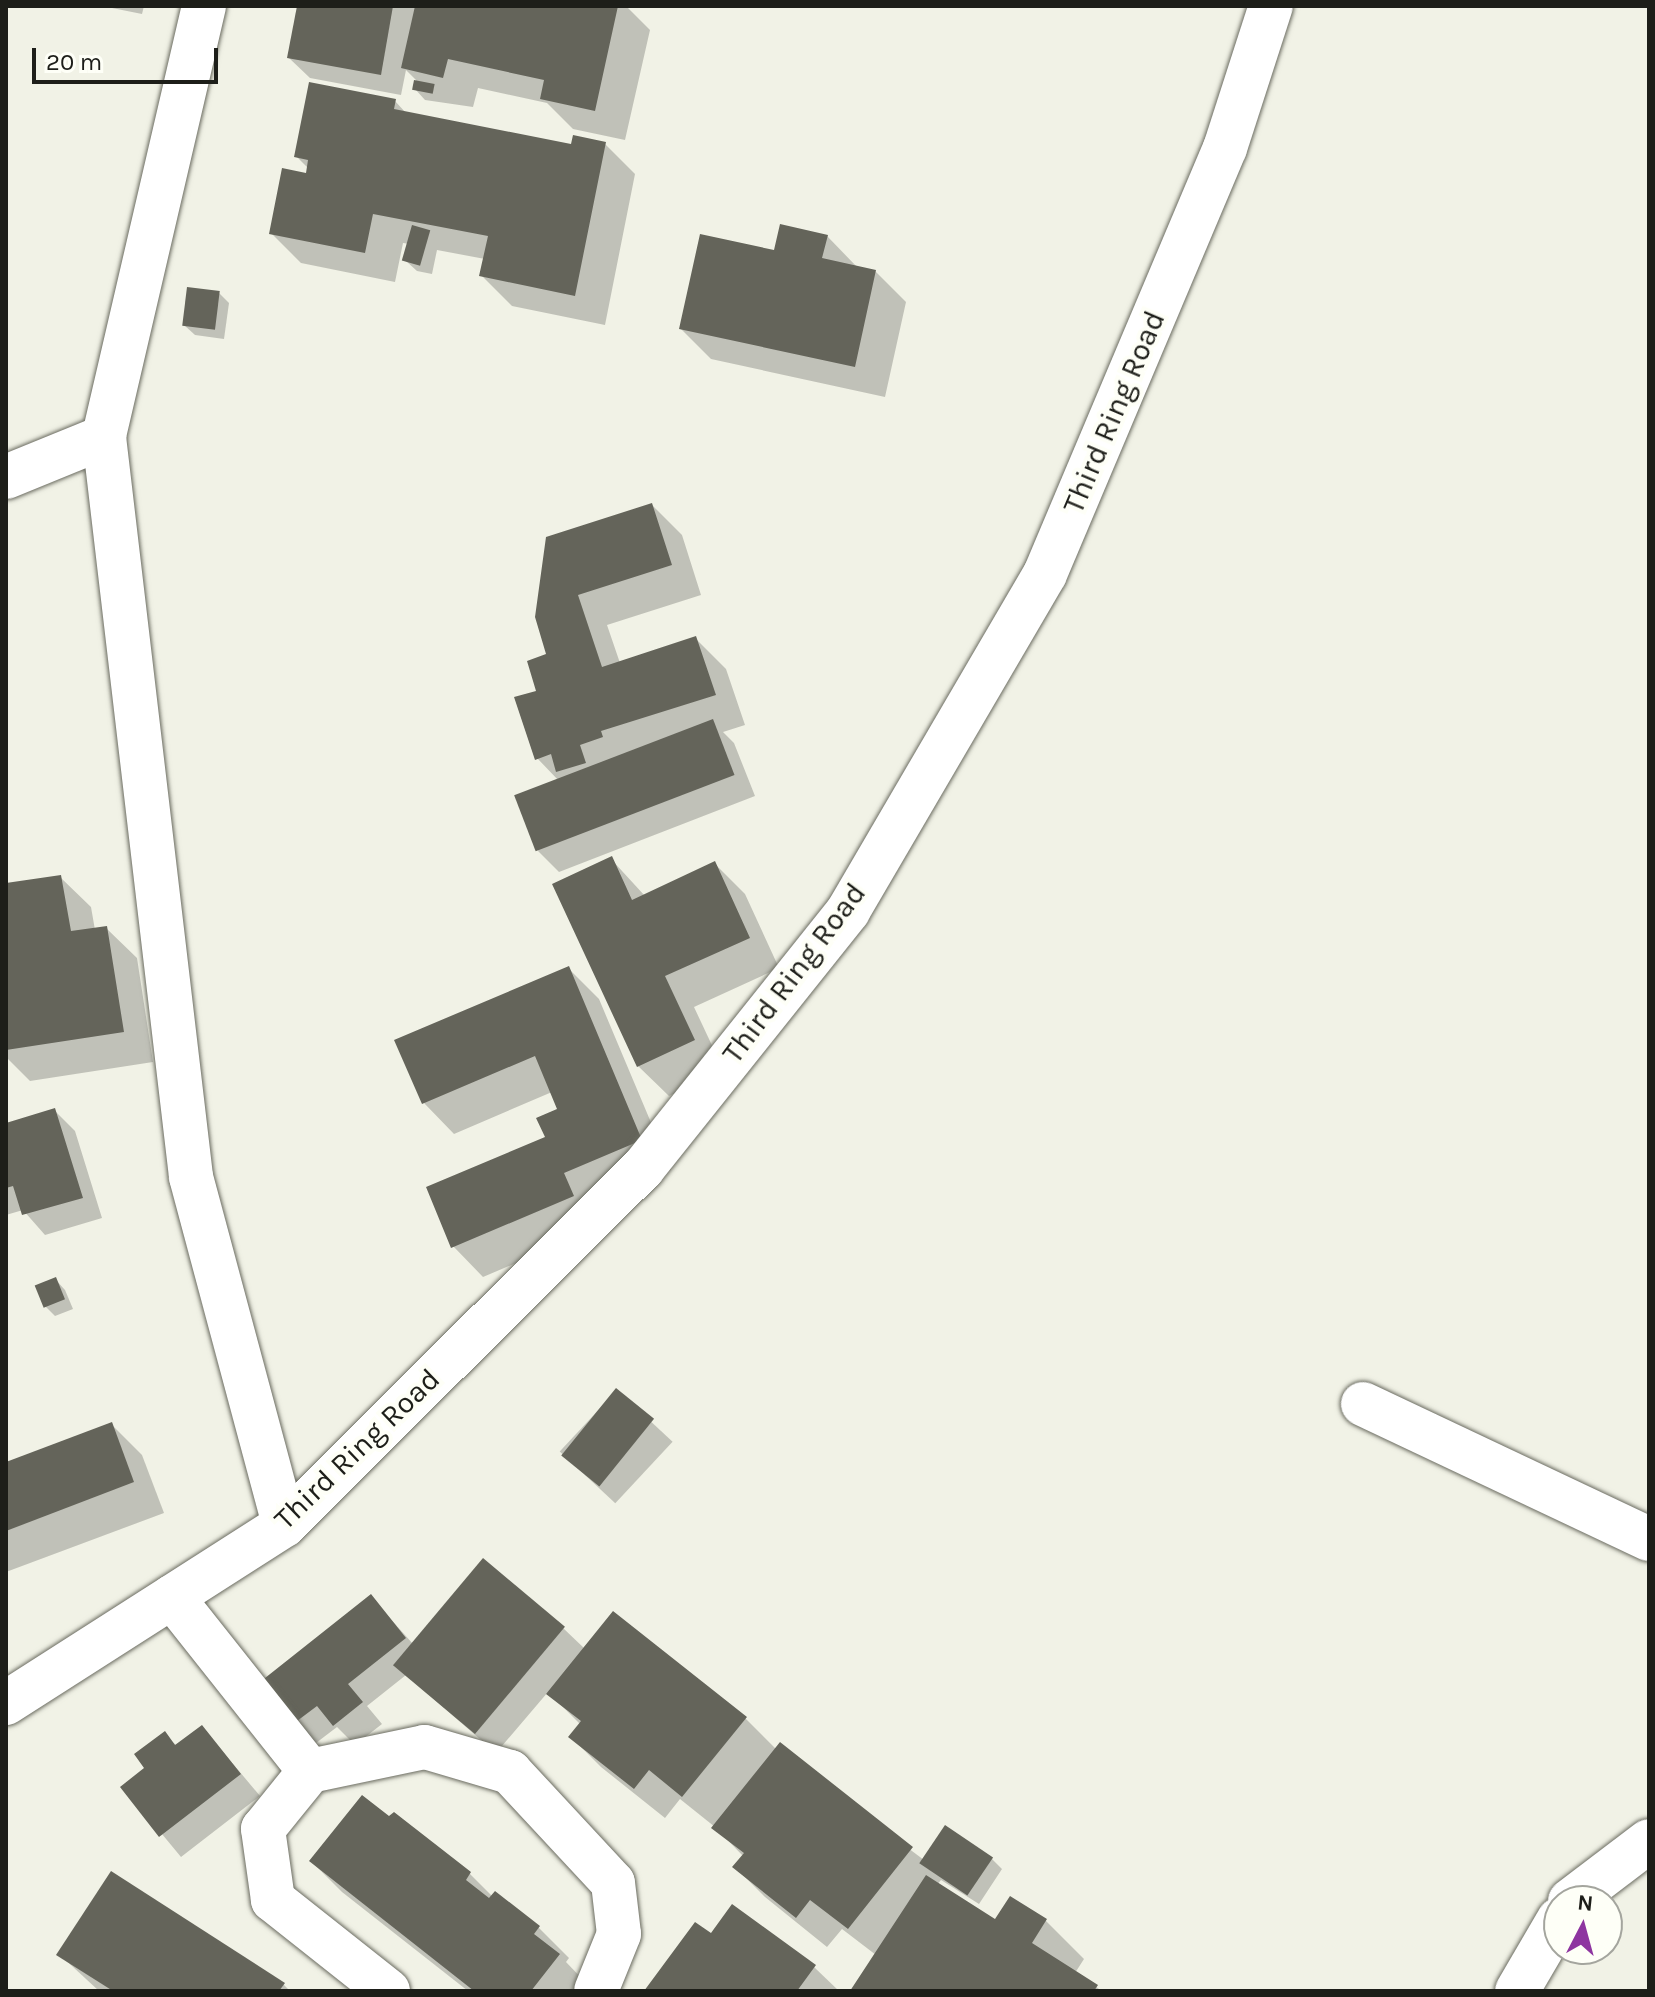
<!DOCTYPE html>
<style>
body{margin:0}
#map{position:relative;width:1655px;height:1997px;overflow:hidden;background:#f1f2e6;font-family:Karla,sans-serif}
div>[style]{position:absolute}
.shadow>*{inset:0;background:#0003;transform-origin:0 0}
.building>*{inset:0;background:#64645a;transform-origin:0 0}
.roads{filter:drop-shadow(0 0 2px #6a6b60) drop-shadow(0 0 2px #6a6b60)}
.minor>*{height:44px;margin:-22px;padding:0 22px;transform-origin:22px;border-radius:22px;background:#fff}
span{translate:-50% -50%;white-space:nowrap;text-align:center;line-height:1.15;-webkit-text-stroke:8px #fefff7;paint-order:stroke}
.street-label{font-size:30px;color:#1d1e19}
.frame{position:absolute;inset:0;border:8px solid #1d1e19;pointer-events:none}
.north{position:absolute;left:1543px;top:1885px;width:80px;height:80px;box-sizing:border-box;background:#fefff7;border:2px solid #a4a59e;border-radius:50%;rotate:6deg;font-size:22px;font-weight:700;line-height:32px;text-align:center;color:#1d1e19}
.north::after{content:'';display:block;margin:auto;width:28px;height:36px;background:#8e35a0;clip-path:polygon(50% 0,100% 100%,50% 72%,0 100%)}
.scale{position:absolute;left:32px;top:48px;width:186px;height:36px;box-sizing:border-box;border:4px solid #1d1e19;border-top:0;padding-left:10px;font-size:24px;line-height:28px;white-space:nowrap;color:#1d1e19;-webkit-text-stroke:6px #fefff7;paint-order:stroke}
</style>
<div id="map">
<div class="shadow">
<i style="clip-path:polygon(102px 6px,144px 6px,142px 14px)"></i>
<i style="clip-path:polygon(299px 6px,626px 6px,650px 30px,625px 140px,573px 129px,547px 103px,478px 88px,473px 107px,425px 100px,415px 89px,416px 80px,406px 70px,401px 95px,310px 78px,289px 58px)"></i>
<i style="clip-path:polygon(395px 101px,406px 113px,573px 146px,605px 144px,635px 174px,605px 325px,512px 306px,482px 276px,485px 259px,437px 250px,432px 274px,417px 271px,406px 261px,410px 244px,403px 243px,395px 282px,301px 263px,271px 233px,308px 175px,309px 169px,296px 156px)"></i>
<i style="clip-path:polygon(827px 236px,858px 268px,875px 271px,906px 302px,885px 397px,711px 359px,681px 329px,775px 252px)"></i>
<i style="clip-path:polygon(219px 293px,229px 303px,224px 339px,195px 335px,184px 325px)"></i>
<i style="clip-path:polygon(652px 505px,682px 535px,701px 595px,607px 625px,620px 663px,696px 639px,726px 669px,745px 725px,723px 732px,734px 743px,755px 796px,559px 872px,538px 851px,560px 782px,537px 758px,539px 692px,549px 656px,537px 617px)"></i>
<i style="clip-path:polygon(611px 859px,645px 896px,714px 863px,745px 894px,779px 968px,694px 1007px,724px 1071px,669px 1096px,638px 1066px)"></i>
<i style="clip-path:polygon(60px 877px,91px 907px,95px 930px,106px 928px,137px 958px,153px 1062px,30px 1081px,6px 1057px,6px 885px)"></i>
<i style="clip-path:polygon(568px 968px,599px 999px,671px 1170px,593px 1203px,603px 1226px,483px 1277px,453px 1246px,547px 1138px,559px 1110px,552px 1092px,454px 1134px,424px 1103px)"></i>
<i style="clip-path:polygon(54px 1110px,75px 1131px,102px 1218px,45px 1235px,23px 1210px,6px 1215px,6px 1125px)"></i>
<i style="clip-path:polygon(55px 1279px,65px 1290px,73px 1309px,55px 1316px,45px 1306px)"></i>
<i style="left:617px;top:1390px;width:76px;height:84px;rotate:43deg"></i>
<i style="clip-path:polygon(112px 1425px,142px 1455px,164px 1513px,6px 1572px,6px 1464px)"></i>
<i style="clip-path:polygon(370px 1596px,413px 1644px,563px 1628px,585px 1649px,745px 1718px,776px 1749px,924px 1860px,992px 1859px,1002px 1869px,979px 1904px,941px 1880px,937px 1885px,995px 1922px,1046px 1921px,1084px 1959px,1075px 1973px,1102px 1991px,853px 1991px,876px 1955px,842px 1929px,827px 1947px,765px 1897px,735px 1867px,743px 1856px,715px 1827px,680px 1799px,665px 1818px,601px 1767px,571px 1737px,581px 1725px,548px 1692px,496px 1753px,406px 1675px,367px 1706px,382px 1724px,355px 1745px,337px 1727px,316px 1743px,295px 1722px)"></i>
<i style="clip-path:polygon(202px 1727px,260px 1796px,181px 1857px,123px 1787px,147px 1768px,164px 1734px,177px 1746px)"></i>
<i style="clip-path:polygon(394px 1814px,470px 1874px,493px 1897px,495px 1894px,539px 1928px,569px 1958px,566px 1962px,589px 1986px,585px 1991px,468px 1991px,342px 1892px,311px 1861px)"></i>
<i style="clip-path:polygon(711px 1935px,814px 1967px,839px 1991px,646px 1991px)"></i>
<i style="clip-path:polygon(59px 1954px,283px 1984px,290px 1991px,99px 1991px)"></i>
</div>
<div class="building">
<i style="clip-path:polygon(297px 6px,393px 6px,381px 75px,287px 58px)"></i>
<i style="clip-path:polygon(415px 6px,618px 6px,595px 111px,540px 99px,544px 80px,448px 59px,443px 78px,401px 68px)"></i>
<i style="left:414px;top:80px;width:21px;height:10px;rotate:11deg"></i>
<i style="clip-path:polygon(309px 82px,396px 99px,394px 109px,571px 144px,573px 135px,606px 142px,575px 296px,479px 276px,488px 236px,373px 214px,365px 253px,269px 234px,282px 168px,306px 173px,308px 160px,294px 157px)"></i>
<i style="clip-path:polygon(780px 224px,828px 235px,822px 258px,876px 270px,855px 367px,679px 329px,700px 234px,774px 250px)"></i>
<i style="left:412px;top:225px;width:19px;height:37px;rotate:16deg"></i>
<i style="left:187px;top:287px;width:33px;height:39px;rotate:7deg"></i>
<i style="clip-path:polygon(652px 503px,672px 565px,578px 595px,602px 667px,696px 636px,716px 695px,601px 731px,603px 737px,580px 745px,586px 763px,556px 772px,551px 754px,535px 760px,514px 697px,536px 691px,527px 661px,546px 654px,535px 617px,546px 537px)"></i>
<i style="left:713px;top:719px;width:60px;height:213px;rotate:69deg"></i>
<i style="clip-path:polygon(612px 856px,632px 900px,715px 861px,750px 938px,665px 976px,695px 1040px,637px 1067px,552px 884px)"></i>
<i style="clip-path:polygon(61px 875px,71px 931px,107px 926px,124px 1032px,6px 1050px,6px 883px)"></i>
<i style="clip-path:polygon(569px 966px,642px 1140px,564px 1173px,574px 1196px,451px 1248px,426px 1187px,545px 1137px,536px 1118px,557px 1109px,535px 1056px,422px 1104px,394px 1040px)"></i>
<i style="clip-path:polygon(55px 1108px,83px 1198px,22px 1215px,13px 1186px,6px 1188px,6px 1123px)"></i>
<i style="left:56px;top:1277px;width:24px;height:23px;rotate:68deg"></i>
<i style="left:616px;top:1388px;width:49px;height:87px;rotate:39deg"></i>
<i style="clip-path:polygon(112px 1422px,134px 1482px,6px 1531px,6px 1462px)"></i>
<i style="left:483px;top:1558px;width:107px;height:140px;rotate:40deg"></i>
<i style="clip-path:polygon(371px 1594px,406px 1638px,348px 1684px,363px 1702px,333px 1726px,317px 1706px,293px 1724px,260px 1682px)"></i>
<i style="clip-path:polygon(613px 1611px,747px 1717px,682px 1797px,649px 1770px,634px 1789px,568px 1737px,581px 1721px,546px 1694px)"></i>
<i style="clip-path:polygon(202px 1725px,241px 1774px,159px 1837px,120px 1787px,144px 1768px,134px 1754px,165px 1731px,175px 1745px)"></i>
<i style="clip-path:polygon(780px 1742px,913px 1847px,848px 1929px,810px 1900px,796px 1918px,732px 1867px,744px 1853px,711px 1828px)"></i>
<i style="clip-path:polygon(362px 1795px,389px 1816px,394px 1812px,471px 1872px,466px 1880px,489px 1898px,495px 1891px,540px 1926px,534px 1934px,560px 1954px,531px 1991px,474px 1991px,309px 1861px)"></i>
<i style="left:945px;top:1825px;width:58px;height:46px;rotate:34deg"></i>
<i style="clip-path:polygon(111px 1871px,285px 1983px,279px 1991px,113px 1991px,56px 1955px)"></i>
<i style="clip-path:polygon(926px 1875px,995px 1919px,1010px 1896px,1047px 1919px,1032px 1943px,1098px 1985px,1094px 1991px,850px 1991px)"></i>
<i style="clip-path:polygon(732px 1904px,816px 1965px,797px 1991px,644px 1991px,695px 1922px,711px 1933px)"></i>
</div>
<div class="roads">
<div class="minor">
<i style="left:204px;top:6px;width:442px;rotate:103.1deg"></i>
<i style="left:104px;top:437px;width:745px;rotate:83.29deg"></i>
<i style="left:191px;top:1177px;width:360px;rotate:75deg"></i>
<i style="left:6px;top:477px;width:106px;rotate:-22.2deg"></i>
<i style="left:1363px;top:1404px;width:316px;rotate:25.3deg"></i>
<i style="left:172px;top:1597px;width:222px;rotate:51.6deg"></i>
<i style="left:6px;top:1703px;width:330px;rotate:-32.6deg"></i>
<i style="left:284px;top:1525px;width:506px;rotate:-44.84deg"></i>
<i style="left:643px;top:1168px;width:329px;rotate:-51.4deg"></i>
<i style="left:848px;top:911px;width:390px;rotate:-59.7deg"></i>
<i style="left:1045px;top:574px;width:462px;rotate:-67.1deg"></i>
<i style="left:1225px;top:148px;width:149px;rotate:-72.1deg"></i>
<i style="left:1570px;top:1901px;width:99px;rotate:-37.2deg"></i>
<i style="left:388px;top:1991px;width:147px;rotate:-141.6deg"></i>
<i style="left:273px;top:1900px;width:72px;rotate:-98deg"></i>
<i style="left:263px;top:1829px;width:75px;rotate:-51deg"></i>
<i style="left:310px;top:1771px;width:117px;rotate:-11.8deg"></i>
<i style="left:425px;top:1747px;width:89px;rotate:16.4deg"></i>
<i style="left:510px;top:1772px;width:151px;rotate:47.1deg"></i>
<i style="left:613px;top:1883px;width:51px;rotate:83.3deg"></i>
<i style="left:619px;top:1934px;width:61px;rotate:112deg"></i>
<i style="left:1517px;top:1991px;width:83px;rotate:-59.7deg"></i>
</div>
</div>
<div class="street-label">
<span style="left:1114px;top:412px;rotate:-67deg">Third Ring Road</span>
<span style="left:794px;top:973px;rotate:-53deg">Third Ring Road</span>
<span style="left:357px;top:1449px;rotate:-44deg">Third Ring Road</span>
</div>
<div class="frame"></div>
<div class="north">N</div>
<div class="scale">20 m</div>
</div>
